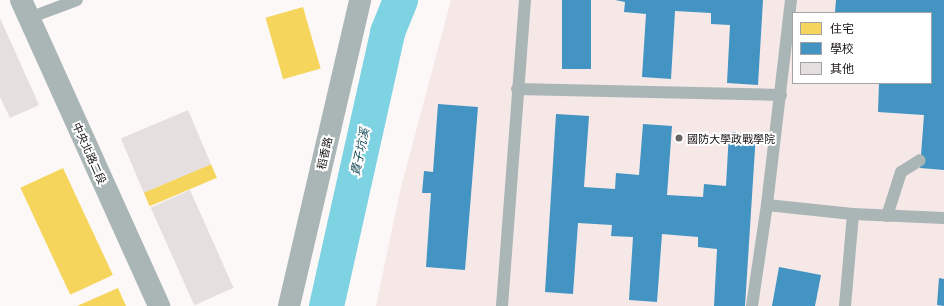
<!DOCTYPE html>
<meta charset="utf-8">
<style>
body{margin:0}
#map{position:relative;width:944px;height:306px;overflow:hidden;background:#fcf8f7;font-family:Literata,"Noto Sans TC",serif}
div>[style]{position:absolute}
.built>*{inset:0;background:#f5e8e7}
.homes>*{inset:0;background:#f6d55c;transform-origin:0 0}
.schools>*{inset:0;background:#4393c3;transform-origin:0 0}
.river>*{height:35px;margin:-17.5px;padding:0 17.5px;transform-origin:17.5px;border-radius:17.5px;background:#7ed3e3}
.building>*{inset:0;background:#e5e0df;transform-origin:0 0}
.service>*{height:12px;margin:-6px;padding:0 6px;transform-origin:6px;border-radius:6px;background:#aab5b6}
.tertiary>*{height:22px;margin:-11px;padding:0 11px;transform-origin:11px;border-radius:11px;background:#aab5b6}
.dots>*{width:11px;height:11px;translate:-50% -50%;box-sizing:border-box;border:2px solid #fff;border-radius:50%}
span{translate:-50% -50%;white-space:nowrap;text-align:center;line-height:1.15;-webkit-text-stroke:4px #fff;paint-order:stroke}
.poi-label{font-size:11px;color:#191414}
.left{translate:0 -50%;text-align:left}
.street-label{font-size:11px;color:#191414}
.water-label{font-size:12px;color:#194d58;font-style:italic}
.legend{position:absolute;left:792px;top:12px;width:140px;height:72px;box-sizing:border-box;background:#fff;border:1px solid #a3a1a1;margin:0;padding:5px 7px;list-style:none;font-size:12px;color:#191414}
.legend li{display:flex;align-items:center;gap:8px;height:20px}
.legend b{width:20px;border:1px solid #a3a1a1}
</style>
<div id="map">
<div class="built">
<i style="clip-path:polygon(evenodd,451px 0,944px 0,944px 306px,376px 306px,400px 191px,451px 0,793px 13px,931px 13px,931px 83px,793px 83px,793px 13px)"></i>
</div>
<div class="homes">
<i style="left:303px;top:7px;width:64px;height:39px;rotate:74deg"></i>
<i style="left:211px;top:164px;width:15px;height:73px;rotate:67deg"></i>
<i style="left:63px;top:168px;width:118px;height:47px;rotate:65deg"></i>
<i style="clip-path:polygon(118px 288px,126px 306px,77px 306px)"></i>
</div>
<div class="schools">
<i style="left:562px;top:0;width:29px;height:69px"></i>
<i style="clip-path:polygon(615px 0,763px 0,758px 85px,727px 83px,730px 25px,711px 24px,711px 13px,675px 11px,671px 79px,642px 77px,646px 14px,624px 12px,625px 2px)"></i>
<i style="clip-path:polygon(836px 0,944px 0,944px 170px,920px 168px,924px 115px,878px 112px,879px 83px,931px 83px,931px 13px,835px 12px)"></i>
<i style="clip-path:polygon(438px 104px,478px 107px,465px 270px,426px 267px,431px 193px,422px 193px,424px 171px,433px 172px)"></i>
<i style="clip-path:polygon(556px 114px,589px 116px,584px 187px,615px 189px,616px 173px,639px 175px,643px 124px,672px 126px,667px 195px,703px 197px,704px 184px,726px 186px,729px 132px,756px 133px,745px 306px,714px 306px,717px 249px,698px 247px,698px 237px,662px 234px,657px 302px,629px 300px,633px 237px,611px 236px,612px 225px,578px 223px,573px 294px,545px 292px)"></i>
<i style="clip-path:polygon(779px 267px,821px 275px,815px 306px,772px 306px)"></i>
<i style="clip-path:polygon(939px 278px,944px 279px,944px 306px,937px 305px)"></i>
</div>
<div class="river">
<i style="left:326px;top:306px;width:281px;rotate:-77.4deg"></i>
<i style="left:387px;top:32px;width:35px;rotate:-68deg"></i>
</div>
<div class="building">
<i style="clip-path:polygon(0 18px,39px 105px,10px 118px,0 97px)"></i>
<i style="left:188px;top:110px;width:59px;height:73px;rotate:67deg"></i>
<i style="left:190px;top:190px;width:107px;height:43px;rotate:66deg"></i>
</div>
<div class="service">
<i style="left:791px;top:0;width:206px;rotate:96.7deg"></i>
<i style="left:767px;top:205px;width:86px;rotate:6deg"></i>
<i style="left:853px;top:214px;width:91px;rotate:2.5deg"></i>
<i style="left:29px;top:18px;width:51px;rotate:-20.6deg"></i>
<i style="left:517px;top:89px;width:264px;rotate:1.3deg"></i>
<i style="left:887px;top:216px;width:46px;rotate:-72.3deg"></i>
<i style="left:901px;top:172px;width:22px;rotate:-32deg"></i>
<i style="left:502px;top:306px;width:307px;rotate:-85.7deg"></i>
<i style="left:752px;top:306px;width:102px;rotate:-81.6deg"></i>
<i style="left:845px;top:306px;width:92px;rotate:-85deg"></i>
</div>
<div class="tertiary">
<i style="left:21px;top:0;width:336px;rotate:65.7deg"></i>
<i style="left:289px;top:306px;width:314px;rotate:-76.9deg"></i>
</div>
<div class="dots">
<i style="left:679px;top:138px;background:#686463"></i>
</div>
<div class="poi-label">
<span class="left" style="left:687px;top:138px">國防大學政戰學院</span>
</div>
<div class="street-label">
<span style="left:90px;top:153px;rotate:66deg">中央北路二段</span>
<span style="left:324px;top:153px;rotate:-77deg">稻香路</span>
</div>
<div class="water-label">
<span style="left:360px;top:152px;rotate:-78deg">貴子坑溪</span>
</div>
<ul class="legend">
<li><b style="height:11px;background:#f6d55c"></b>住宅</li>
<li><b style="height:11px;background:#4393c3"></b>學校</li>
<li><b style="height:11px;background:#e5e0df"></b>其他</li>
</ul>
</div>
